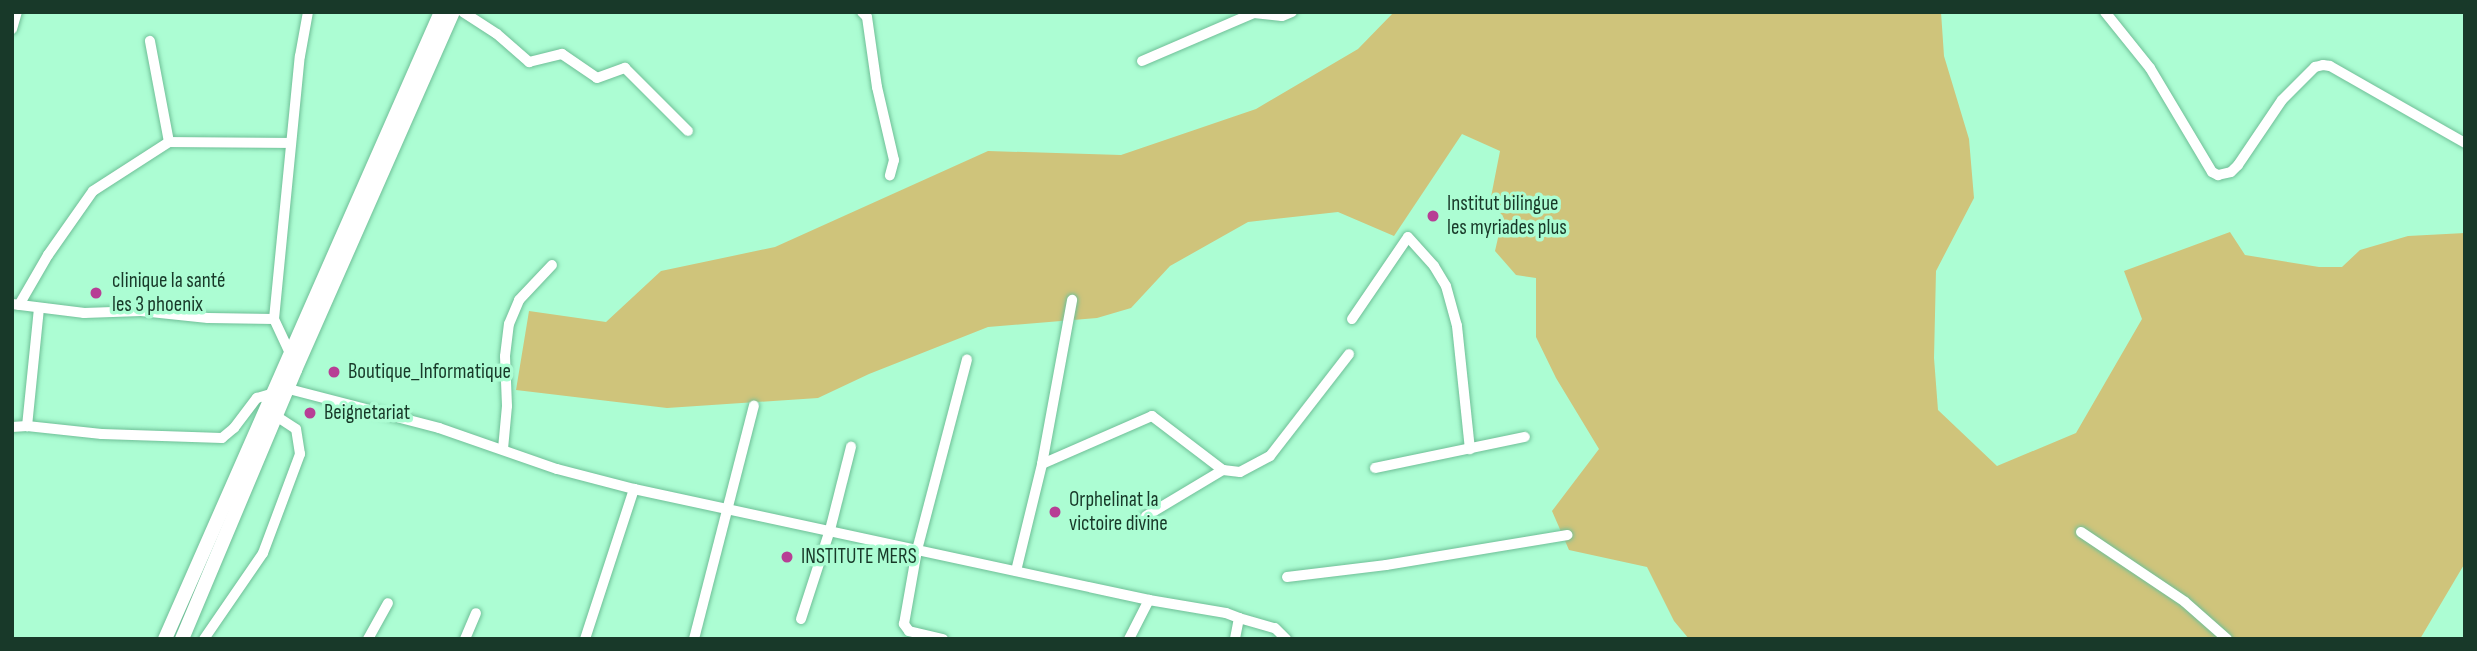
<!DOCTYPE html>
<meta charset="utf-8">
<style>
body{margin:0}
#map{position:relative;width:2477px;height:651px;overflow:hidden;background:#acfdd3;font-family:"Sofia Sans Condensed",sans-serif}
div>[style]{position:absolute}
.green>*{inset:0;background:#cfc47b}
.roads{filter:drop-shadow(0 0 2px #6fbf97) drop-shadow(0 0 2px #6fbf97)}
.street>*{height:10px;margin:-5px;padding:0 5px;transform-origin:5px;border-radius:5px;background:#fff}
.secondary>*{height:14px;margin:-7px;padding:0 7px;transform-origin:7px;border-radius:7px;background:#fff}
.dots>*{width:19px;height:19px;translate:-50% -50%;box-sizing:border-box;border:4px solid #acfdd3;border-radius:50%}
span{translate:-50% -50%;white-space:nowrap;text-align:center;line-height:1.15;-webkit-text-stroke:7px #acfdd3;paint-order:stroke}
.poi-label{font-size:21px;color:#183929}
.left{translate:0 -50%;text-align:left}
.frame{position:absolute;inset:0;border:14px solid #183929;pointer-events:none}
</style>
<div id="map">
<div class="green">
<i style="clip-path:polygon(1394px 12px,1941px 12px,1944px 56px,1969px 139px,1974px 198px,1936px 271px,1934px 358px,1938px 410px,1997px 466px,2076px 433px,2142px 319px,2124px 271px,2230px 232px,2245px 255px,2319px 267px,2342px 267px,2360px 250px,2408px 236px,2465px 233px,2465px 563px,2420px 639px,1689px 639px,1674px 621px,1647px 567px,1569px 550px,1552px 511px,1599px 449px,1556px 378px,1536px 337px,1536px 278px,1516px 275px,1495px 251px,1503px 216px,1490px 202px,1500px 151px,1462px 134px,1394px 236px,1338px 212px,1248px 222px,1170px 266px,1131px 308px,1097px 318px,988px 327px,869px 374px,818px 398px,667px 408px,516px 390px,529px 311px,606px 322px,661px 271px,775px 247px,988px 151px,1121px 155px,1256px 109px,1358px 49px)"></i>
</div>
<div class="roads">
<div class="street">
<i style="left:463px;top:12px;width:40px;rotate:32.9deg"></i>
<i style="left:497px;top:34px;width:43px;rotate:41.2deg"></i>
<i style="left:529px;top:62px;width:34px;rotate:-14deg"></i>
<i style="left:562px;top:54px;width:42px;rotate:34.4deg"></i>
<i style="left:597px;top:78px;width:30px;rotate:-20deg"></i>
<i style="left:625px;top:68px;width:89px;rotate:45deg"></i>
<i style="left:862px;top:12px;width:7px;rotate:45deg"></i>
<i style="left:867px;top:17px;width:71px;rotate:81.9deg"></i>
<i style="left:877px;top:87px;width:75px;rotate:76.9deg"></i>
<i style="left:894px;top:160px;width:16px;rotate:105deg"></i>
<i style="left:2105px;top:12px;width:72px;rotate:51.2deg"></i>
<i style="left:2150px;top:68px;width:121px;rotate:59.2deg"></i>
<i style="left:2212px;top:172px;width:7px;rotate:27deg"></i>
<i style="left:2218px;top:175px;width:13px;rotate:-13deg"></i>
<i style="left:2231px;top:172px;width:10px;rotate:-45deg"></i>
<i style="left:2238px;top:165px;width:78px;rotate:-55.9deg"></i>
<i style="left:2282px;top:100px;width:47px;rotate:-45deg"></i>
<i style="left:2315px;top:67px;width:8px;rotate:-14deg"></i>
<i style="left:2323px;top:65px;width:7px;rotate:8deg"></i>
<i style="left:2330px;top:66px;width:155px;rotate:29.7deg"></i>
<i style="left:12px;top:29px;width:18px;rotate:-74deg"></i>
<i style="left:1142px;top:61px;width:122px;rotate:-23.2deg"></i>
<i style="left:1254px;top:13px;width:28px;rotate:6deg"></i>
<i style="left:1282px;top:16px;width:11px;rotate:-22deg"></i>
<i style="left:169px;top:142px;width:122px;rotate:0.5deg"></i>
<i style="left:12px;top:304px;width:73px;rotate:7.1deg"></i>
<i style="left:84px;top:313px;width:57px;rotate:-2deg"></i>
<i style="left:141px;top:311px;width:67px;rotate:6deg"></i>
<i style="left:208px;top:318px;width:66px;rotate:0.9deg"></i>
<i style="left:274px;top:319px;width:38px;rotate:65deg"></i>
<i style="left:19px;top:305px;width:58px;rotate:-59.9deg"></i>
<i style="left:48px;top:255px;width:78px;rotate:-54.9deg"></i>
<i style="left:93px;top:191px;width:90px;rotate:-32.8deg"></i>
<i style="left:169px;top:142px;width:103px;rotate:-100.7deg"></i>
<i style="left:39px;top:308px;width:119px;rotate:95.8deg"></i>
<i style="left:27px;top:426px;width:75px;rotate:6.1deg"></i>
<i style="left:102px;top:434px;width:120px;rotate:1.9deg"></i>
<i style="left:222px;top:438px;width:16px;rotate:-40deg"></i>
<i style="left:234px;top:428px;width:38px;rotate:-53deg"></i>
<i style="left:257px;top:398px;width:15px;rotate:-16deg"></i>
<i style="left:274px;top:319px;width:264px;rotate:-84.4deg"></i>
<i style="left:300px;top:56px;width:45px;rotate:-79.7deg"></i>
<i style="left:1352px;top:319px;width:99px;rotate:-55.7deg"></i>
<i style="left:1408px;top:237px;width:39px;rotate:48deg"></i>
<i style="left:1434px;top:266px;width:23px;rotate:59deg"></i>
<i style="left:1446px;top:286px;width:41px;rotate:74.6deg"></i>
<i style="left:1457px;top:326px;width:124px;rotate:84deg"></i>
<i style="left:281px;top:387px;width:163px;rotate:14.5deg"></i>
<i style="left:439px;top:428px;width:125px;rotate:19.2deg"></i>
<i style="left:557px;top:469px;width:80px;rotate:14.6deg"></i>
<i style="left:634px;top:489px;width:527px;rotate:12.16deg"></i>
<i style="left:1149px;top:600px;width:78px;rotate:9.6deg"></i>
<i style="left:1226px;top:613px;width:14px;rotate:21deg"></i>
<i style="left:1239px;top:618px;width:21px;rotate:101deg"></i>
<i style="left:12px;top:427px;width:15px;rotate:-4deg"></i>
<i style="left:503px;top:449px;width:43px;rotate:-84.7deg"></i>
<i style="left:507px;top:406px;width:50px;rotate:-92.3deg"></i>
<i style="left:505px;top:356px;width:32px;rotate:-83deg"></i>
<i style="left:509px;top:324px;width:26px;rotate:-67deg"></i>
<i style="left:519px;top:300px;width:48px;rotate:-46.7deg"></i>
<i style="left:1042px;top:464px;width:167px;rotate:-79.6deg"></i>
<i style="left:1375px;top:468px;width:153px;rotate:-11.7deg"></i>
<i style="left:1146px;top:516px;width:90px;rotate:-30.9deg"></i>
<i style="left:2081px;top:532px;width:125px;rotate:33.9deg"></i>
<i style="left:2185px;top:602px;width:56px;rotate:41.4deg"></i>
<i style="left:1016px;top:571px;width:110px;rotate:-76.3deg"></i>
<i style="left:1042px;top:464px;width:120px;rotate:-23.6deg"></i>
<i style="left:1152px;top:416px;width:89px;rotate:37.3deg"></i>
<i style="left:1223px;top:470px;width:17px;rotate:7deg"></i>
<i style="left:1240px;top:472px;width:34px;rotate:-28deg"></i>
<i style="left:1270px;top:456px;width:129px;rotate:-52.2deg"></i>
<i style="left:1287px;top:577px;width:100px;rotate:-6.9deg"></i>
<i style="left:1386px;top:565px;width:184px;rotate:-9.4deg"></i>
<i style="left:1239px;top:618px;width:37px;rotate:16deg"></i>
<i style="left:1275px;top:628px;width:16px;rotate:45deg"></i>
<i style="left:801px;top:619px;width:94px;rotate:-72deg"></i>
<i style="left:830px;top:530px;width:86px;rotate:-75.8deg"></i>
<i style="left:204px;top:639px;width:104px;rotate:-55.5deg"></i>
<i style="left:263px;top:553px;width:106px;rotate:-69.5deg"></i>
<i style="left:300px;top:454px;width:25px;rotate:-99deg"></i>
<i style="left:296px;top:429px;width:24px;rotate:-147deg"></i>
<i style="left:368px;top:639px;width:41px;rotate:-60.9deg"></i>
<i style="left:465px;top:639px;width:28px;rotate:-67deg"></i>
<i style="left:585px;top:639px;width:158px;rotate:-71.9deg"></i>
<i style="left:694px;top:639px;width:241px;rotate:-75.6deg"></i>
<i style="left:943px;top:639px;width:35px;rotate:-167deg"></i>
<i style="left:909px;top:631px;width:9px;rotate:-126deg"></i>
<i style="left:904px;top:624px;width:75px;rotate:-80deg"></i>
<i style="left:917px;top:550px;width:197px;rotate:-75.3deg"></i>
<i style="left:1129px;top:639px;width:44px;rotate:-62.9deg"></i>
</div>
<div class="secondary">
<i style="left:165px;top:639px;width:685px;rotate:-66.24deg"></i>
<i style="left:182px;top:639px;width:292px;rotate:-67.2deg"></i>
<i style="left:295px;top:370px;width:391px;rotate:-66.2deg"></i>
</div>
</div>
<div class="dots">
<i style="left:1433px;top:216px;background:#b73f95"></i>
<i style="left:96px;top:293px;background:#b73f95"></i>
<i style="left:334px;top:372px;background:#b73f95"></i>
<i style="left:310px;top:413px;background:#b73f95"></i>
<i style="left:1055px;top:512px;background:#b73f95"></i>
<i style="left:787px;top:557px;background:#b73f95"></i>
</div>
<div class="poi-label">
<span class="left" style="left:1447px;top:216px">Institut bilingue<br>les myriades plus</span>
<span class="left" style="left:112px;top:293px">clinique la santé<br>les 3 phoenix</span>
<span class="left" style="left:348px;top:372px">Boutique_Informatique</span>
<span class="left" style="left:324px;top:413px">Beignetariat</span>
<span class="left" style="left:1069px;top:512px">Orphelinat la<br>victoire divine</span>
<span class="left" style="left:801px;top:557px">INSTITUTE MERS</span>
</div>
<div class="frame"></div>
</div>
